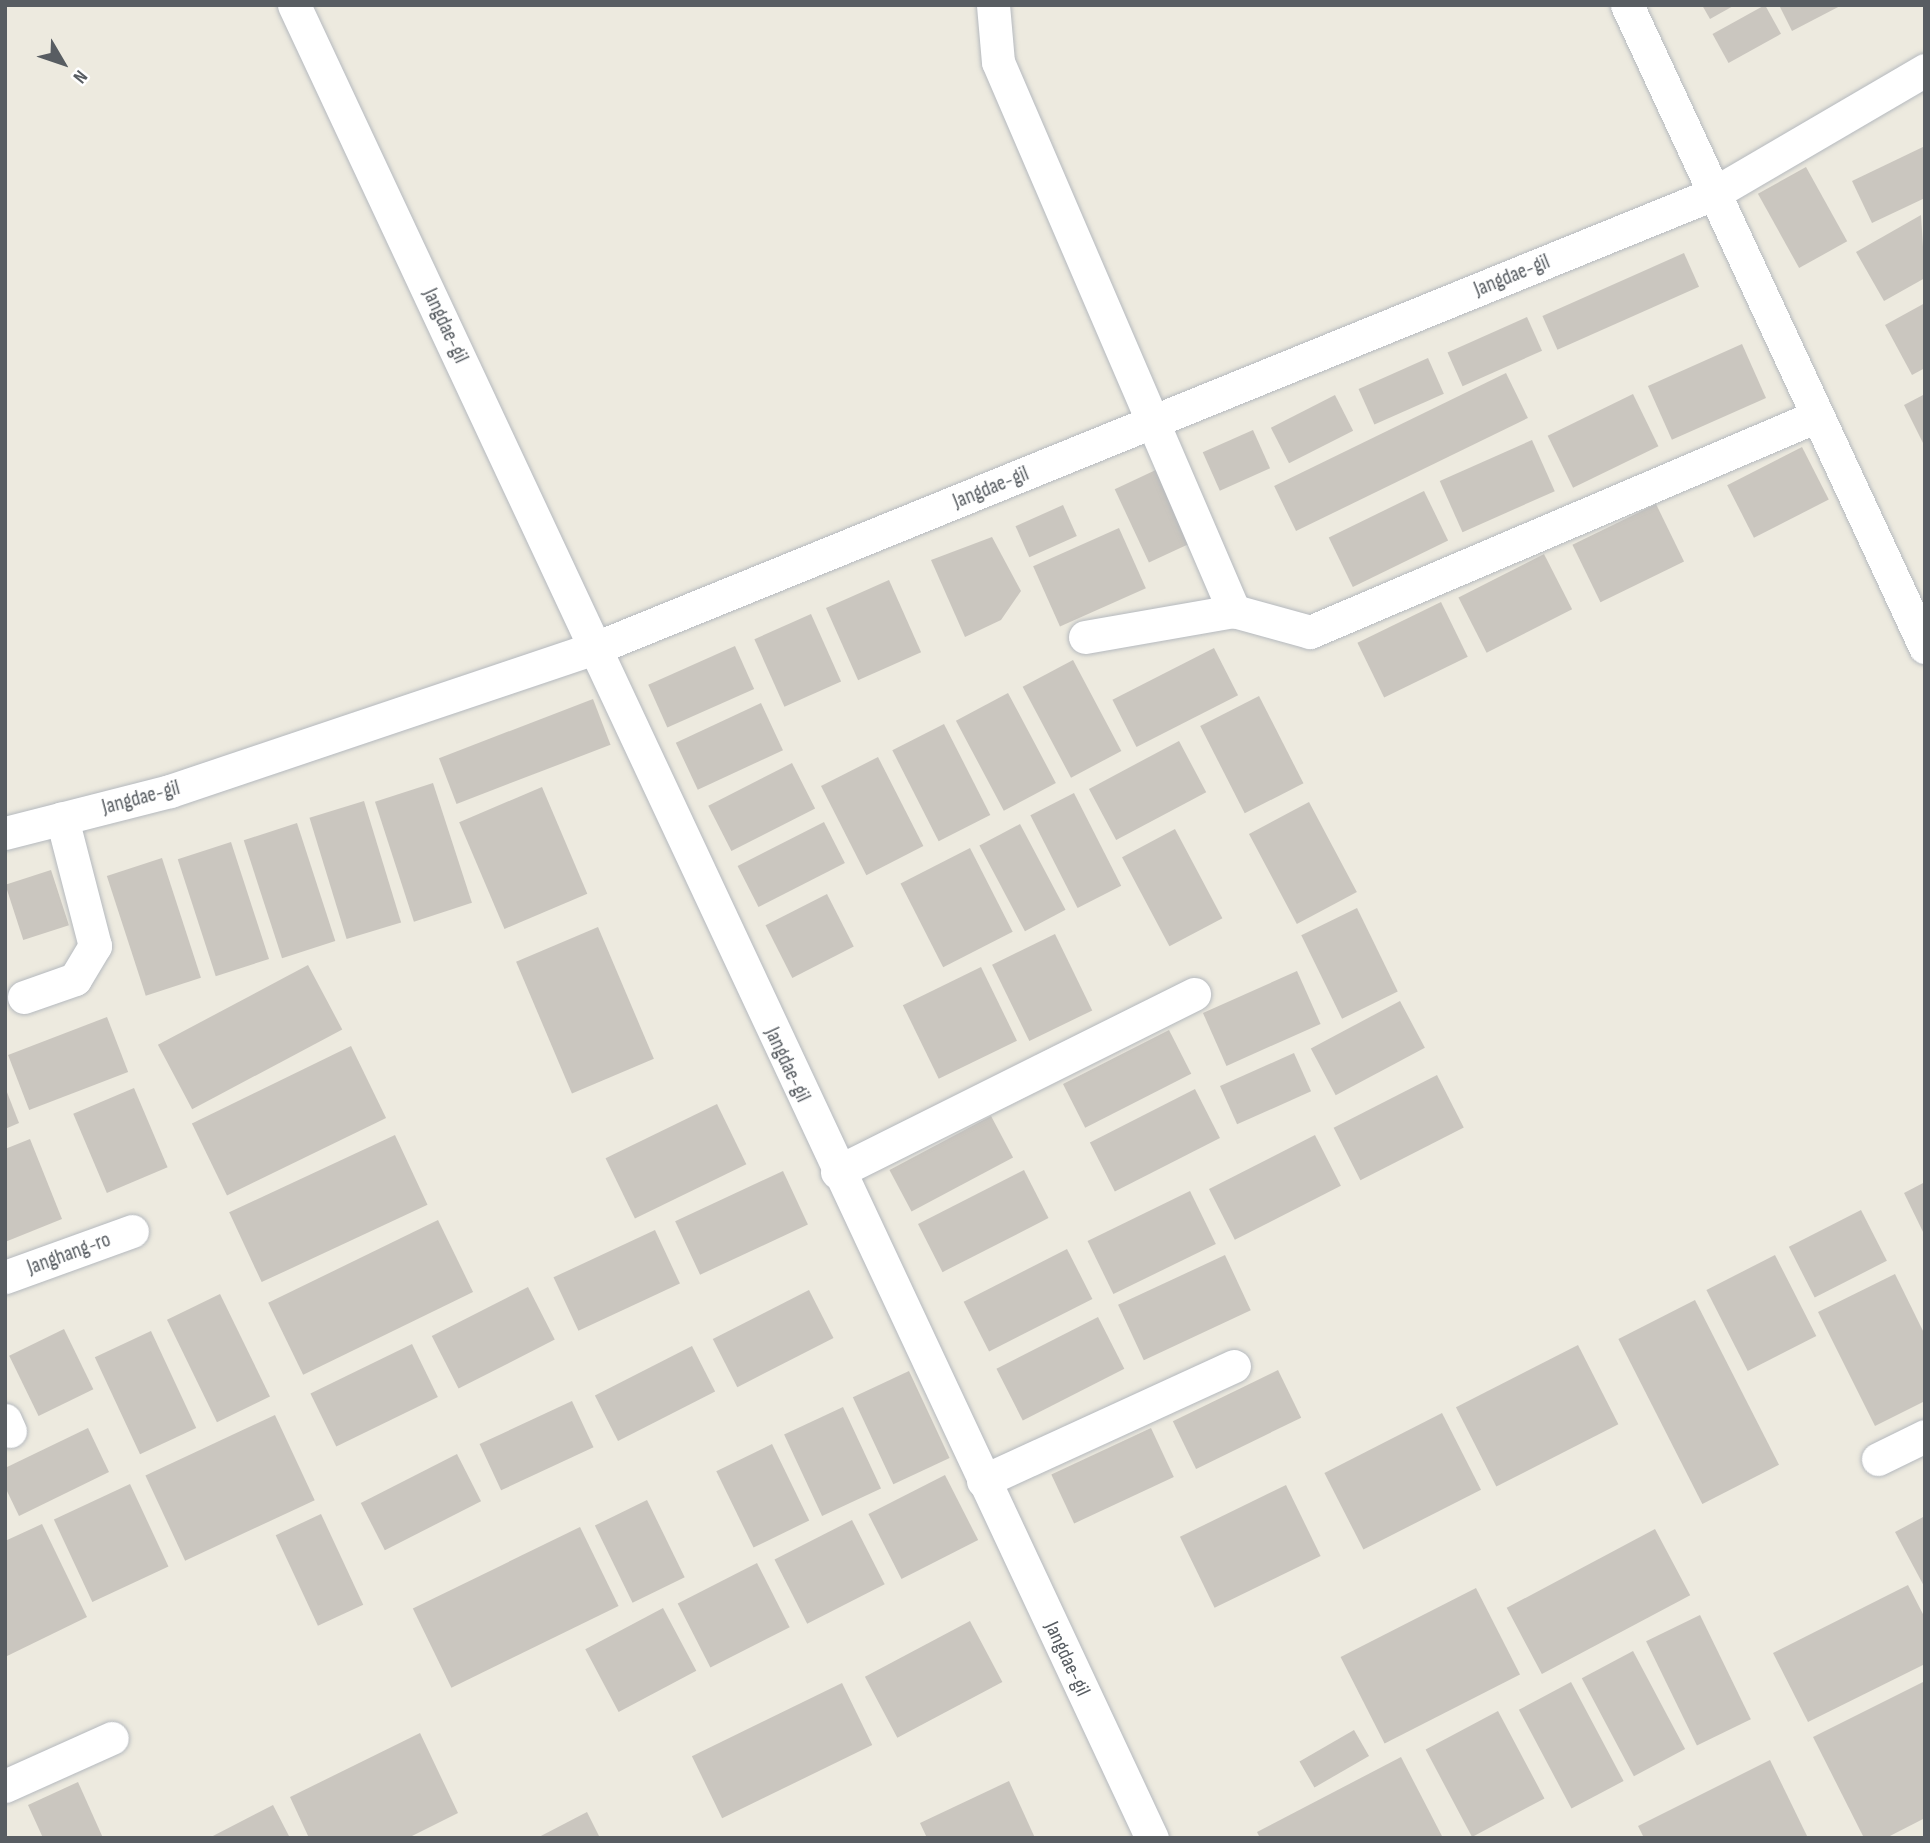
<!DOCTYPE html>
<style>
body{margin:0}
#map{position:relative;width:1930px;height:1843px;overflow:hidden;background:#edeadf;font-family:"Sofia Sans Condensed",sans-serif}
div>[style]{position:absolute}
.building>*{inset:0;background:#cac6bf;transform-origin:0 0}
.roads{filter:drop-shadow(0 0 2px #b5b9be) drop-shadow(0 0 2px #b5b9be)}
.street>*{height:33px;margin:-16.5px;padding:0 16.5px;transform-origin:16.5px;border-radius:16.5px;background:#fff}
span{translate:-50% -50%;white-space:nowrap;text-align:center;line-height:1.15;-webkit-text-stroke:5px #fff;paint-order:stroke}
.street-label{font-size:21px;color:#585d62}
.frame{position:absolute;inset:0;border:7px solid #585d62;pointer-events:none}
.north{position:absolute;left:28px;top:28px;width:70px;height:70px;-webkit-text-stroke:5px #fff;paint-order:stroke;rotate:129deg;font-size:19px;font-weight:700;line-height:28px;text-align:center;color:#585d62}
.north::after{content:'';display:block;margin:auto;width:24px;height:32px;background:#585d62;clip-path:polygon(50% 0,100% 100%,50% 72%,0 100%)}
</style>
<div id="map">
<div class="building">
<i style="clip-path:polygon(1702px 5px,1735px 5px,1710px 19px)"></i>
<i style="left:1765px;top:5px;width:33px;height:60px;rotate:61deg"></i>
<i style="clip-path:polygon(1779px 5px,1842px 5px,1792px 31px)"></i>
<i style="clip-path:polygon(1925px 146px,1925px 198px,1872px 223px,1852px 181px)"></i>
<i style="left:1806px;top:167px;width:85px;height:55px;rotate:61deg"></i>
<i style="clip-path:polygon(1921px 215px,1925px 278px,1884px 301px,1856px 252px)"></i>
<i style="left:1684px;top:253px;width:37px;height:155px;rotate:66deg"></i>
<i style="clip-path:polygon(1925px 303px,1925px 368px,1912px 375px,1885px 325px)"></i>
<i style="left:1527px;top:317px;width:37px;height:87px;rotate:66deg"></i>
<i style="left:1742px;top:344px;width:59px;height:103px;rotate:66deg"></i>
<i style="left:1428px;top:358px;width:39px;height:76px;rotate:66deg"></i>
<i style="left:1506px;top:373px;width:50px;height:258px;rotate:64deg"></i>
<i style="left:1633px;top:394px;width:58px;height:95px;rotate:64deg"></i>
<i style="clip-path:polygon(1925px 394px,1925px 447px,1904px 405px)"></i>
<i style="left:1335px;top:395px;width:40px;height:72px;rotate:63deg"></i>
<i style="left:1253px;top:430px;width:42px;height:55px;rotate:66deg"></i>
<i style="left:1532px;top:440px;width:56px;height:101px;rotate:66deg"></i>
<i style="left:1802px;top:447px;width:59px;height:84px;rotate:63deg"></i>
<i style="left:1160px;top:468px;width:81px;height:50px;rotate:65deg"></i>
<i style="left:1424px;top:491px;width:55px;height:106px;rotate:64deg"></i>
<i style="left:1656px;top:504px;width:64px;height:93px;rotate:64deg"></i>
<i style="left:1063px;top:505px;width:34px;height:52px;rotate:66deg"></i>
<i style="left:1119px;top:528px;width:66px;height:94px;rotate:66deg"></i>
<i style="clip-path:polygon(992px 537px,1021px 591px,1001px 620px,965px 637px,931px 560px)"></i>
<i style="left:1544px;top:554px;width:62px;height:96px;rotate:63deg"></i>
<i style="left:889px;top:580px;width:79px;height:69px;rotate:66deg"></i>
<i style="left:1441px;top:602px;width:61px;height:93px;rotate:64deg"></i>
<i style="left:811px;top:614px;width:74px;height:62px;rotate:66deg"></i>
<i style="left:735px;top:646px;width:47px;height:95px;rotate:66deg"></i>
<i style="left:1214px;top:648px;width:53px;height:114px;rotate:63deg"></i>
<i style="left:1073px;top:660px;width:103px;height:57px;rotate:62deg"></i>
<i style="left:1008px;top:693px;width:102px;height:59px;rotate:62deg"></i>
<i style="left:1259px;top:696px;width:98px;height:66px;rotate:63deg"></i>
<i style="left:593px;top:699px;width:49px;height:165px;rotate:69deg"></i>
<i style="left:761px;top:703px;width:52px;height:94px;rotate:65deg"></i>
<i style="left:944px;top:724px;width:102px;height:58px;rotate:63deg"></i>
<i style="left:1179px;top:741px;width:58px;height:102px;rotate:62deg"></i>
<i style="left:878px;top:757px;width:100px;height:64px;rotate:63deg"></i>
<i style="left:792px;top:763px;width:51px;height:94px;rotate:63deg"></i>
<i style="left:433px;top:783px;width:126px;height:61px;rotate:72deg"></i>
<i style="left:542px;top:787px;width:116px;height:90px;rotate:67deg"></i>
<i style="left:1074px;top:793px;width:104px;height:49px;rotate:63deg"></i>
<i style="left:364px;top:801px;width:127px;height:57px;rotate:73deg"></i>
<i style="left:1309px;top:802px;width:102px;height:68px;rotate:62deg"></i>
<i style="left:824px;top:822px;width:46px;height:97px;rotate:63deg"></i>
<i style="left:297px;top:823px;width:124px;height:56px;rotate:72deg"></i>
<i style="left:1020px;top:824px;width:97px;height:46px;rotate:62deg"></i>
<i style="left:1175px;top:829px;width:101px;height:60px;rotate:62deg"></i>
<i style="left:231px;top:842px;width:123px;height:56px;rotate:72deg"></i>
<i style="left:970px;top:848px;width:94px;height:78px;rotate:63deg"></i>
<i style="left:162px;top:858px;width:126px;height:58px;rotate:72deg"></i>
<i style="left:51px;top:870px;width:58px;height:48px;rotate:72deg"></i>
<i style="left:827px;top:894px;width:59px;height:69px;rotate:63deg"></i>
<i style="left:1357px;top:908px;width:93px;height:62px;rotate:64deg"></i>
<i style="left:598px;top:927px;width:143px;height:89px;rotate:67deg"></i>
<i style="left:1055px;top:934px;width:85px;height:70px;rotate:64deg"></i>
<i style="left:308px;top:965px;width:73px;height:170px;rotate:62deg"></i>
<i style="left:981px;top:967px;width:82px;height:87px;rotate:64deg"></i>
<i style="left:1297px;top:971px;width:58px;height:103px;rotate:66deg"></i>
<i style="left:1400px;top:1001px;width:53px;height:101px;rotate:62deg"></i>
<i style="left:107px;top:1017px;width:59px;height:106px;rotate:69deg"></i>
<i style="left:1169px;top:1030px;width:49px;height:119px;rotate:63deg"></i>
<i style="left:351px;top:1046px;width:80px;height:177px;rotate:64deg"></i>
<i style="left:1294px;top:1053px;width:42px;height:81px;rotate:66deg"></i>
<i style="left:1437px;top:1075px;width:59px;height:116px;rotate:63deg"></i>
<i style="clip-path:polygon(5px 1087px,19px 1123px,5px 1129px)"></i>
<i style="left:134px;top:1088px;width:86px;height:66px;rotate:67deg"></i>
<i style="left:1195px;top:1089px;width:55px;height:118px;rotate:63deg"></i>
<i style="left:717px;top:1104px;width:67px;height:124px;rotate:64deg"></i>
<i style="left:991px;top:1116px;width:47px;height:115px;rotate:62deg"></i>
<i style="left:395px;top:1135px;width:77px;height:183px;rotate:65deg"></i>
<i style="left:1315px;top:1135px;width:57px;height:119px;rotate:63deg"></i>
<i style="clip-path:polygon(30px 1139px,62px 1219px,5px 1242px,5px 1149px)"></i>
<i style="left:1024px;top:1170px;width:54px;height:119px;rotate:63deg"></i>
<i style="left:783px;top:1171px;width:59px;height:119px;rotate:65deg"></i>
<i style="clip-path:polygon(1925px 1182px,1925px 1236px,1904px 1193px)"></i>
<i style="left:1190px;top:1191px;width:59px;height:114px;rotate:64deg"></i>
<i style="left:1861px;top:1210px;width:57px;height:81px;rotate:63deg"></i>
<i style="left:438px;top:1220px;width:80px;height:189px;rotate:64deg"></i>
<i style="left:655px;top:1230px;width:59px;height:112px;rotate:65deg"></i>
<i style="left:1067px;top:1249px;width:56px;height:116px;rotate:63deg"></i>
<i style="left:1225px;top:1255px;width:61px;height:118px;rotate:65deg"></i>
<i style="left:1775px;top:1255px;width:91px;height:77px;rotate:63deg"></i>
<i style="clip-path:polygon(1895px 1274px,1925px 1335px,1925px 1401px,1875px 1426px,1818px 1312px)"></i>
<i style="left:528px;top:1287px;width:59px;height:108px;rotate:63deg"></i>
<i style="left:809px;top:1290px;width:54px;height:108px;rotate:63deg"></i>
<i style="left:220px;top:1294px;width:114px;height:59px;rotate:64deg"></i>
<i style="left:1695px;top:1300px;width:185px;height:86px;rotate:63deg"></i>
<i style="left:1098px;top:1317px;width:58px;height:114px;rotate:63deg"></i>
<i style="left:64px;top:1329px;width:67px;height:61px;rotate:64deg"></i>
<i style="left:151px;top:1331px;width:107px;height:62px;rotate:65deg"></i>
<i style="left:412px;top:1344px;width:59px;height:113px;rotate:64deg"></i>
<i style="left:1578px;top:1345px;width:89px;height:137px;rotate:63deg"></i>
<i style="left:692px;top:1346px;width:51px;height:109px;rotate:63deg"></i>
<i style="left:1278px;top:1370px;width:53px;height:117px;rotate:64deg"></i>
<i style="left:909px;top:1371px;width:96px;height:62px;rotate:65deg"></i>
<i style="left:572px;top:1401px;width:51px;height:102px;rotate:65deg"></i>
<i style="left:843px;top:1407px;width:90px;height:65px;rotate:65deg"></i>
<i style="left:1442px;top:1413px;width:86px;height:132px;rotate:63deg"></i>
<i style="left:275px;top:1415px;width:94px;height:143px;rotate:65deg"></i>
<i style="clip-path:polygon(88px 1428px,109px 1472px,19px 1516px,5px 1487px,5px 1468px)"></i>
<i style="left:1151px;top:1428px;width:54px;height:110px;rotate:65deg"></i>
<i style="left:772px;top:1444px;width:85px;height:62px;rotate:64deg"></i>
<i style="left:457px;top:1454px;width:53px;height:108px;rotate:63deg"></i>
<i style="left:945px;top:1475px;width:73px;height:86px;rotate:63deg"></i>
<i style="left:130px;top:1484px;width:91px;height:84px;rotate:65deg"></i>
<i style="left:1286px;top:1485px;width:79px;height:118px;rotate:64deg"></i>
<i style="left:647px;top:1500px;width:86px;height:58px;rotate:64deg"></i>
<i style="left:321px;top:1514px;width:100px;height:50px;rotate:65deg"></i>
<i style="clip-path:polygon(1925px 1516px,1925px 1588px,1895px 1532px)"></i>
<i style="left:852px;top:1520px;width:72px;height:87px;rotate:63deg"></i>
<i style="clip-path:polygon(42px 1524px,87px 1617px,5px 1657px,5px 1541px)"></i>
<i style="left:580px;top:1527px;width:88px;height:186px;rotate:64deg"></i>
<i style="left:1655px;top:1529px;width:75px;height:168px;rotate:62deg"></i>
<i style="left:757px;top:1563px;width:72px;height:89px;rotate:63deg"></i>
<i style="clip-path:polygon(1908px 1585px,1925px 1618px,1925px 1664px,1808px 1722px,1773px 1653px)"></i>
<i style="left:1476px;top:1588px;width:97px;height:152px;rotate:63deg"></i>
<i style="left:663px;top:1608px;width:71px;height:88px;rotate:62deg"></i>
<i style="left:1700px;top:1615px;width:116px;height:60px;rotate:64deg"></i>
<i style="left:970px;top:1621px;width:69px;height:119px;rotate:62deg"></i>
<i style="left:1633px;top:1651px;width:111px;height:58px;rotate:62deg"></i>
<i style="clip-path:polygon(1925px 1681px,1925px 1818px,1886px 1838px,1864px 1838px,1813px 1737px)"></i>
<i style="left:1571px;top:1682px;width:112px;height:59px;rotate:62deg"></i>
<i style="left:842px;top:1683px;width:69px;height:167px;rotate:64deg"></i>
<i style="left:1498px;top:1711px;width:99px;height:82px;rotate:62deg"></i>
<i style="left:1354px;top:1730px;width:30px;height:63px;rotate:60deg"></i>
<i style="clip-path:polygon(420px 1733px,458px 1813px,408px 1838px,309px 1838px,290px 1797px)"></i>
<i style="clip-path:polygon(1401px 1757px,1443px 1838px,1260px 1838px,1257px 1832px)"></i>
<i style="clip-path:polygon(1770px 1760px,1808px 1838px,1644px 1838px,1638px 1826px)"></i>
<i style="clip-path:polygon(1009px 1781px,1035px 1838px,927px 1838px,920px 1823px)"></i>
<i style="clip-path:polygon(78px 1782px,103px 1838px,43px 1838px,28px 1805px)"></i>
<i style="clip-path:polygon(273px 1805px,290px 1838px,209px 1838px)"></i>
<i style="clip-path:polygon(587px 1812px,600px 1838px,537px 1838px)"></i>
</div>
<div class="roads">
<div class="street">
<i style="left:294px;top:5px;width:2024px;rotate:64.92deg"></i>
<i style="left:993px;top:5px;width:57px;rotate:85deg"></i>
<i style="left:998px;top:62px;width:598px;rotate:66.74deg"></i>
<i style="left:1234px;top:611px;width:79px;rotate:15.4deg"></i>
<i style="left:1310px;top:632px;width:551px;rotate:-23.08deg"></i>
<i style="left:1627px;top:5px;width:708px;rotate:65.1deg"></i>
<i style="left:1085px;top:637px;width:151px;rotate:-9.9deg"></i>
<i style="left:5px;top:833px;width:170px;rotate:-14.3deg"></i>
<i style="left:170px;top:791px;width:446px;rotate:-18.6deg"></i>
<i style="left:593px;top:649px;width:1209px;rotate:-22.11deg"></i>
<i style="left:1713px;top:194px;width:246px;rotate:-30.3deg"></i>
<i style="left:24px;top:997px;width:54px;rotate:-19.4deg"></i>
<i style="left:75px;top:979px;width:39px;rotate:-59deg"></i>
<i style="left:95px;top:946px;width:132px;rotate:-104.5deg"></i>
<i style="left:837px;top:1172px;width:399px;rotate:-26.5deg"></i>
<i style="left:5px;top:1277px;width:135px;rotate:-19.9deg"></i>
<i style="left:5px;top:1420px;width:12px;rotate:66deg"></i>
<i style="left:1878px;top:1459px;width:52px;rotate:-26.1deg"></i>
<i style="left:983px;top:1481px;width:276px;rotate:-24.6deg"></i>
<i style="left:5px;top:1786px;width:117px;rotate:-24.2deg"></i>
</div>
</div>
<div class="street-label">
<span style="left:1512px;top:276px;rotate:-22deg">Jangdae-gil</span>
<span style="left:445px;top:326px;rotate:65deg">Jangdae-gil</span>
<span style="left:991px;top:488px;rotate:-22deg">Jangdae-gil</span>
<span style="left:141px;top:798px;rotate:-15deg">Jangdae-gil</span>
<span style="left:787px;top:1065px;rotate:65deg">Jangdae-gil</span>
<span style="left:69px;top:1254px;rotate:-20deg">Janghang-ro</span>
<span style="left:1067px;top:1659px;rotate:65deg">Jangdae-gil</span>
</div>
<div class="frame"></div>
<div class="north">N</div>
</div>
